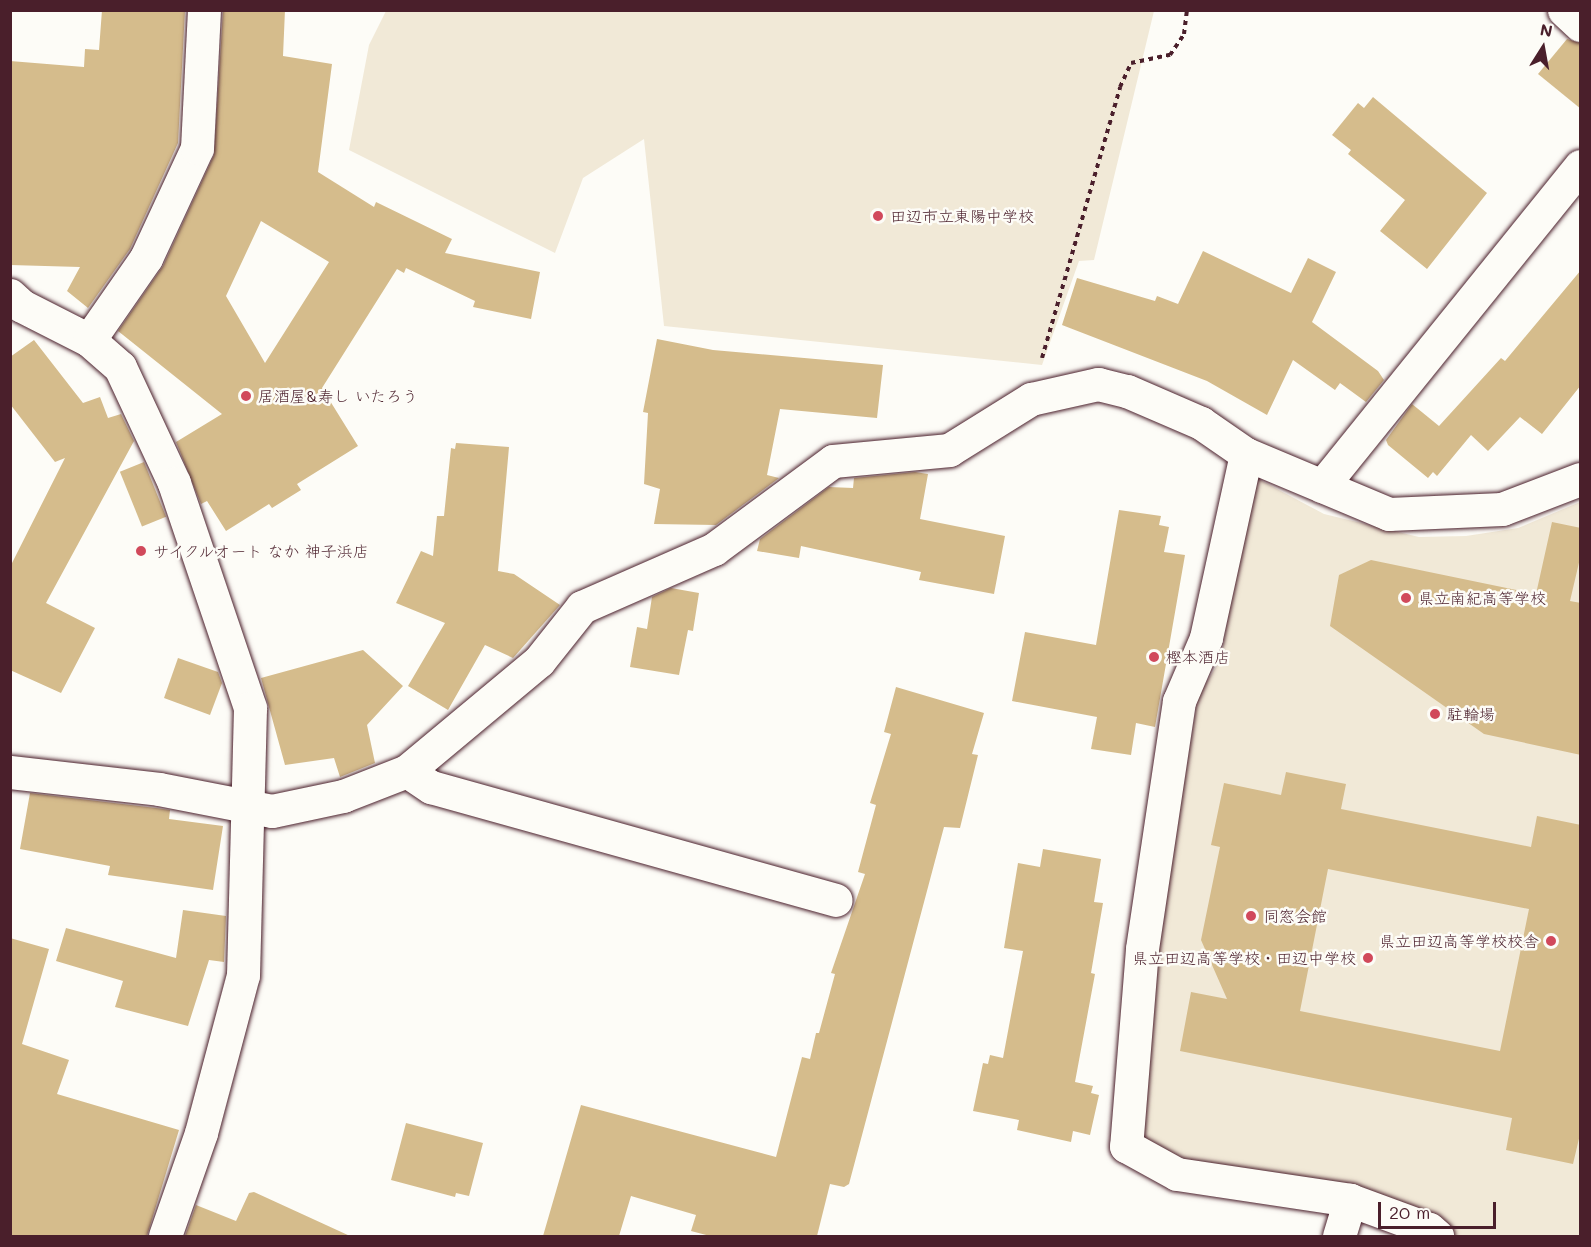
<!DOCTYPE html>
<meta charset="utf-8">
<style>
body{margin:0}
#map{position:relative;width:1591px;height:1247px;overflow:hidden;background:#fdfcf7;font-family:Mali,"Klee One",sans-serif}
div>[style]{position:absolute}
.built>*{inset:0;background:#f1e9d7}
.building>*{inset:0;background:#d5bc8c;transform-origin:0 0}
.path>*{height:4px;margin-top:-2px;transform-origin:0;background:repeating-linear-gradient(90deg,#4a1f2b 0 4.5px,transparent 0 9px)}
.roads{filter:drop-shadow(0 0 2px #4a1f2b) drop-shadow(0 0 2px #4a1f2b)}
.minor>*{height:33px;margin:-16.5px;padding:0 16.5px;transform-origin:16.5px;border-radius:16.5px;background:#fdfcf7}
.dots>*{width:16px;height:16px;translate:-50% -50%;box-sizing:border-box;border:3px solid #fdfcf7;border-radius:50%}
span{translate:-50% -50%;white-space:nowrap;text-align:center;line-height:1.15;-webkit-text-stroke:5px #fdfcf7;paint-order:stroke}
.poi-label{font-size:16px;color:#4a1f2b}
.left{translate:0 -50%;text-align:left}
.right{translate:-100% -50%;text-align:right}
.frame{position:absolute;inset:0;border:12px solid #4a1f2b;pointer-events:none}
.north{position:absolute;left:1513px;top:18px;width:60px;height:60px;-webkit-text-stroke:4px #fdfcf7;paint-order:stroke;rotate:11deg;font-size:16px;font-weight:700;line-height:24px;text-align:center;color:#4a1f2b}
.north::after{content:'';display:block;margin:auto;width:21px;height:27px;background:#4a1f2b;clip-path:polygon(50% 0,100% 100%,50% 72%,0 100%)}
.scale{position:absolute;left:1378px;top:1202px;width:118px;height:27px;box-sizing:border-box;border:3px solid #4a1f2b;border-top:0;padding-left:8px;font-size:18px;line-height:21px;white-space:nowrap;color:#4a1f2b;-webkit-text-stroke:4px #fdfcf7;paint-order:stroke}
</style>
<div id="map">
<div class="built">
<i style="clip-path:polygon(386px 11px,386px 10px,1154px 11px,1094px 260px,1079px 261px,1042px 365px,664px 326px,644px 139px,583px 178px,555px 253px,349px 150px,369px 45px)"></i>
<i style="clip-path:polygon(1251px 475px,1324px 514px,1419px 537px,1466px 536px,1518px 528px,1580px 502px,1580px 1236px,1437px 1236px,1126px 1146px,1198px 696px,1221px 659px)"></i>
</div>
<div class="building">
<i style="clip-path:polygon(102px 10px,185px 10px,178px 143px,130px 249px,88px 308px,67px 291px,80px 267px,10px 265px,10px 61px,84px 67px,85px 49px,99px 50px)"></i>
<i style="clip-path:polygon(evenodd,223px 10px,285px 10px,283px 56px,332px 64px,318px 172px,374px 207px,376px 202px,452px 239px,445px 253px,540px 272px,531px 319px,473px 307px,475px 301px,406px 268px,404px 273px,397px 269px,322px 388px,358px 446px,297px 484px,301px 490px,272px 508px,269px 504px,226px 531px,207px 501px,201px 504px,176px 442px,222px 414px,118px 331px,163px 266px,214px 155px,223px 10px,261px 221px,329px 262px,265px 363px,226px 296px,261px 221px)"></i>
<i style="clip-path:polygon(1567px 39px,1581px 43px,1581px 109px,1538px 74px)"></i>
<i style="clip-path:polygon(1373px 97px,1487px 193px,1427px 269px,1380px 231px,1405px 200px,1348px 154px,1351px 150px,1332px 135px,1358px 103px,1364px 108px)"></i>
<i style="clip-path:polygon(1203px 251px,1291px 293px,1308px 258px,1336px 272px,1312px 322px,1378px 371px,1384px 380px,1366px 402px,1340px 383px,1335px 390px,1293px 360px,1267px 415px,1207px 381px,1062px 325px,1077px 278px,1155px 301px,1157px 296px,1178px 304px)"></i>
<i style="clip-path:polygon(1581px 270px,1581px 385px,1542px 434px,1520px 417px,1488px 451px,1471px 435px,1437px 476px,1433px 472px,1428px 478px,1388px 445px,1386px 440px,1412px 404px,1439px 426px,1501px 358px,1505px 361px)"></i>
<i style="clip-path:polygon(657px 339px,713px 350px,883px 365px,877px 418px,780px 409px,767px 475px,779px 478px,716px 525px,654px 524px,660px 489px,644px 484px,648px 413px,643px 412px)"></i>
<i style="clip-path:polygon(34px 340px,83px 403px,100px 397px,108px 418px,121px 414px,134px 441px,46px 603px,95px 628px,61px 693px,10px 670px,10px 567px,65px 458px,55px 462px,10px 404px,10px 357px)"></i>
<i style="clip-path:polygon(456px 443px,509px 447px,498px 571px,514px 574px,560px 605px,513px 658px,485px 645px,448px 710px,408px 686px,445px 623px,396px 603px,421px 551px,433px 556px,437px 516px,444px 516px,451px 448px,455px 449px)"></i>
<i style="left:144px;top:462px;width:59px;height:26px;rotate:68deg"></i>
<i style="clip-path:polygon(915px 472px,928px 474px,920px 519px,1005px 536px,994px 594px,919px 580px,921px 572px,801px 546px,799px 558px,757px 551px,760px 539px,829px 487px,853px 488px,854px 478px)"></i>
<i style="clip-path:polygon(1119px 510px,1161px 516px,1159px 525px,1169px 527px,1164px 552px,1185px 555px,1155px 727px,1136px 723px,1131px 755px,1091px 749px,1097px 717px,1012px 701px,1025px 632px,1096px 645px)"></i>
<i style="clip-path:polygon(1552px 522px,1581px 528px,1581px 554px,1570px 601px,1581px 603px,1581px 755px,1484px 734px,1330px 626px,1339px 575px,1371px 560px,1536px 594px)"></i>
<i style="clip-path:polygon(671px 588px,699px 593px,693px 631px,688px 630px,679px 675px,630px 667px,637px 627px,647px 629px,652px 597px)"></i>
<i style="clip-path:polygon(363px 650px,403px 686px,367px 725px,375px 763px,340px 777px,334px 758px,285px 765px,261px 678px)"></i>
<i style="clip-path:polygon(178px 658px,218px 672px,222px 683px,210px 715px,164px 698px)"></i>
<i style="clip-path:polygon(896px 687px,984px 713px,972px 754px,978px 755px,960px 828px,944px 827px,849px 1184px,844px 1187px,830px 1184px,817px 1236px,710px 1236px,691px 1231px,696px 1215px,631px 1196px,619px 1236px,543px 1236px,581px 1105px,776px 1157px,802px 1057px,810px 1059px,816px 1033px,819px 1033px,835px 974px,831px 973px,865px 874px,858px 872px,876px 805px,870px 803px,891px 734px,884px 732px)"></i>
<i style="clip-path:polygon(evenodd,1286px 772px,1346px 784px,1341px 809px,1531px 847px,1537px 816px,1581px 825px,1581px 1130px,1573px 1164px,1506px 1150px,1512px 1118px,1180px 1051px,1191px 992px,1227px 999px,1201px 940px,1220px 847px,1211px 845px,1224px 783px,1281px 795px,1286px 772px,1328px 869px,1529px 909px,1500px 1051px,1300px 1011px,1328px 869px)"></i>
<i style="clip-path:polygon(30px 793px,156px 808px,170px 810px,169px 819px,223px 826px,213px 890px,108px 875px,110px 866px,20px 849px)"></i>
<i style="clip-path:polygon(1043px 849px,1101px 859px,1094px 902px,1103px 903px,1091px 973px,1095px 974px,1075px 1082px,1093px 1086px,1091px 1093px,1099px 1095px,1090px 1135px,1073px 1131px,1071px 1142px,1017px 1130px,1019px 1120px,973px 1111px,983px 1063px,988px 1064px,990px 1055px,1003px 1058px,1023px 951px,1004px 948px,1018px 863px,1040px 867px)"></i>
<i style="clip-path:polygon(183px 910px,226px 916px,224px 962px,209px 960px,188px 1026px,115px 1007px,123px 981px,56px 961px,66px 928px,176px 958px)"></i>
<i style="clip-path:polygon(10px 938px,49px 949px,22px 1044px,69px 1060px,57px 1094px,179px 1130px,147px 1236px,10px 1236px)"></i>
<i style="clip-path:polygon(406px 1123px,483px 1143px,469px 1196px,456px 1193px,455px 1197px,391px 1180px)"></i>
<i style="clip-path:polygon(254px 1192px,350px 1236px,185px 1236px,196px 1205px,236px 1221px,249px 1193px)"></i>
</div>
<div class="path">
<i style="left:1042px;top:358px;width:282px;rotate:-73.9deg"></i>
<i style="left:1120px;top:87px;width:26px;rotate:-65deg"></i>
<i style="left:1131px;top:63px;width:40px;rotate:-12deg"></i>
<i style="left:1170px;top:55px;width:25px;rotate:-56deg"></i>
<i style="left:1184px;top:34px;width:24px;rotate:-83deg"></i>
</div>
<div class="roads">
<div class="minor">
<i style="left:1564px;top:10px;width:22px;rotate:43deg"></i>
<i style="left:10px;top:295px;width:16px;rotate:43deg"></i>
<i style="left:22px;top:306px;width:75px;rotate:26.9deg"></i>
<i style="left:89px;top:340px;width:41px;rotate:41.1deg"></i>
<i style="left:120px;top:367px;width:128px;rotate:65deg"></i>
<i style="left:174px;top:483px;width:237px;rotate:71.3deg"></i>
<i style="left:250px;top:708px;width:267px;rotate:91.5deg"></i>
<i style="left:243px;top:975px;width:163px;rotate:104.9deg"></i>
<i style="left:201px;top:1133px;width:109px;rotate:109.3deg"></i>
<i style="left:89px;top:340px;width:100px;rotate:-55.2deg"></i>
<i style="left:146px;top:258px;width:121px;rotate:-65.1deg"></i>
<i style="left:197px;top:148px;width:138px;rotate:-87.1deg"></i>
<i style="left:1246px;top:454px;width:188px;rotate:102.3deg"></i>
<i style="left:1206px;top:638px;width:69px;rotate:113.2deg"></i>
<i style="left:1179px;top:701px;width:251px;rotate:98.5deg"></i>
<i style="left:1142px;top:949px;width:198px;rotate:94.6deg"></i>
<i style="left:1126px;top:1146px;width:58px;rotate:28.8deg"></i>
<i style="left:1177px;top:1174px;width:175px;rotate:8.5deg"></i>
<i style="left:1350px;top:1200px;width:84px;rotate:20.2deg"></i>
<i style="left:1429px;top:1229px;width:11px;rotate:41deg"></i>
<i style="left:1322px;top:486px;width:411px;rotate:-51.1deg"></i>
<i style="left:407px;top:771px;width:29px;rotate:34deg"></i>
<i style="left:431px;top:787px;width:420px;rotate:15.6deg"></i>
<i style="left:10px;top:772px;width:150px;rotate:6.5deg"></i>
<i style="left:159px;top:789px;width:115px;rotate:11deg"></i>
<i style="left:272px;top:811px;width:73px;rotate:-11.9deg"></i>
<i style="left:343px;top:796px;width:69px;rotate:-21.3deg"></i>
<i style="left:407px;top:771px;width:172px;rotate:-39.8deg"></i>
<i style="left:539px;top:661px;width:69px;rotate:-51.5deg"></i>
<i style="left:582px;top:607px;width:144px;rotate:-23.7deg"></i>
<i style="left:714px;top:549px;width:148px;rotate:-36.5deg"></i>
<i style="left:833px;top:461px;width:117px;rotate:-5.4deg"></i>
<i style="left:949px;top:450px;width:97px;rotate:-31.9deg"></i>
<i style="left:1031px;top:399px;width:69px;rotate:-12.6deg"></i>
<i style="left:1098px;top:384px;width:30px;rotate:14deg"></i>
<i style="left:1127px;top:391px;width:81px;rotate:23.4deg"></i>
<i style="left:1201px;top:423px;width:55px;rotate:34.6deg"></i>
<i style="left:1246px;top:454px;width:155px;rotate:22.8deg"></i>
<i style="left:1389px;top:514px;width:113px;rotate:-2.5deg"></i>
<i style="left:1502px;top:509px;width:84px;rotate:-21deg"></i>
<i style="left:1339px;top:1236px;width:38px;rotate:-73deg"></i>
</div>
</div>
<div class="dots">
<i style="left:878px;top:216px;background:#d1495b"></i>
<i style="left:246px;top:396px;background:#d1495b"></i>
<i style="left:141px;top:551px;background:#d1495b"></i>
<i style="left:1406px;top:598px;background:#d1495b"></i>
<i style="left:1154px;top:657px;background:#d1495b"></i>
<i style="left:1435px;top:714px;background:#d1495b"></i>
<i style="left:1251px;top:916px;background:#d1495b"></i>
<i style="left:1551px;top:941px;background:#d1495b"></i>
<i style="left:1368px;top:958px;background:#d1495b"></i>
</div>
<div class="poi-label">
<span class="left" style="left:890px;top:216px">田辺市立東陽中学校</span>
<span class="left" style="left:258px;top:396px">居酒屋&amp;寿し いたろう</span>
<span class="left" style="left:153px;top:551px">サイクルオート なか 神子浜店</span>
<span class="left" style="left:1418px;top:598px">県立南紀高等学校</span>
<span class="left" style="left:1166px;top:657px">樫本酒店</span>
<span class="left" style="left:1447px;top:714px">駐輪場</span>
<span class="left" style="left:1263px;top:916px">同窓会館</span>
<span class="right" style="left:1539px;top:941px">県立田辺高等学校校舎</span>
<span class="right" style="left:1356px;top:958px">県立田辺高等学校・田辺中学校</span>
</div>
<div class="frame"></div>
<div class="north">N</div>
<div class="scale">20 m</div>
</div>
